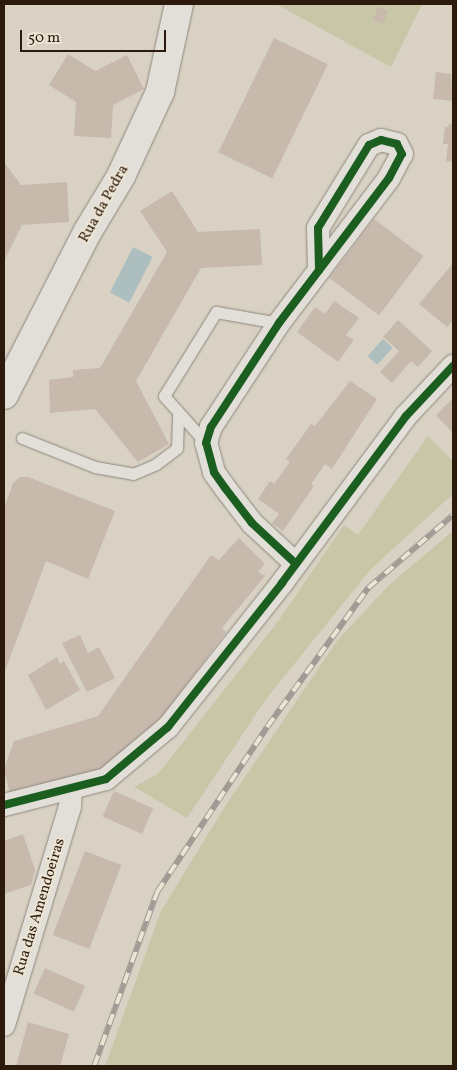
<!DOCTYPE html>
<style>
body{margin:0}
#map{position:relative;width:457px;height:1070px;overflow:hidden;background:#d9d2c4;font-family:Vollkorn,serif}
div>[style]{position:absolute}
.green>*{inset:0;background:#c7c6a6}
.water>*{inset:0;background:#adbebe;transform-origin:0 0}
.building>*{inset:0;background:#c7b9ac;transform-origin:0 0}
.roads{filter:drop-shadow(0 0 1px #8d877d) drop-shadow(0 0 1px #8d877d)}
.lane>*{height:11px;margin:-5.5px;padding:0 5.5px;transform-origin:5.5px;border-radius:5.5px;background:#e2dfd8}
.street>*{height:22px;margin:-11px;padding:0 11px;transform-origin:11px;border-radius:11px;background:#e2dfd8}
.secondary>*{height:28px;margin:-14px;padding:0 14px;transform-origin:14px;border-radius:14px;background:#e2dfd8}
.rail>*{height:5.5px;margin-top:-2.75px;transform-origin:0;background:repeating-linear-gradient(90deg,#ece4d3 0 11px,#a09c95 0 22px);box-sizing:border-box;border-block:1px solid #a09c95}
.cycleway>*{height:8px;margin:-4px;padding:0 4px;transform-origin:4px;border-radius:4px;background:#1b5e20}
span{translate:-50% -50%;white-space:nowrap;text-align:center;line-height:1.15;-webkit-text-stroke:4px #ece4d3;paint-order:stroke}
.street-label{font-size:15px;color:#2c1a0d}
.frame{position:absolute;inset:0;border:5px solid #2c1a0d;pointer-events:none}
.scale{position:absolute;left:20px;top:30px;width:146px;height:22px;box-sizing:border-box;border:2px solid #2c1a0d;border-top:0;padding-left:6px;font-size:15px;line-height:18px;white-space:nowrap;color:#2c1a0d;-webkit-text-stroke:4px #ece4d3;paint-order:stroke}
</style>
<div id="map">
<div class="green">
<i style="clip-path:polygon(276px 4px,422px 4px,391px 67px)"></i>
<i style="clip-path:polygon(428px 436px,453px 461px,453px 494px,371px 569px,266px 699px,187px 818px,134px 787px,158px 774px,279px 620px,344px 525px,358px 535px)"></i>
<i style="clip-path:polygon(453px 531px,453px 1066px,105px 1066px,161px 911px,224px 808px,337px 641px,389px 585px)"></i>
</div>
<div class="water">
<i style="left:133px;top:247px;width:22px;height:51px;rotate:27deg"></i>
<i style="left:383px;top:339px;width:13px;height:23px;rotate:42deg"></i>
</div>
<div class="building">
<i style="left:378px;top:7px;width:11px;height:14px;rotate:22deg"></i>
<i style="left:274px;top:38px;width:60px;height:127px;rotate:26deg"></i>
<i style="clip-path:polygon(68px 54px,95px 71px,127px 55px,144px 89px,113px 105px,111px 138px,74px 136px,76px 102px,49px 85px)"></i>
<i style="clip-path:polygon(436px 72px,451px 74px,453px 101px,433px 99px)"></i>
<i style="clip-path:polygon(449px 124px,453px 124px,453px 162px,446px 161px,448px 144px,443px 144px,445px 127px,448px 127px)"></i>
<i style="clip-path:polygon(4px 162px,21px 185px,67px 182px,69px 222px,22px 225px,4px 261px)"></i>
<i style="clip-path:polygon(172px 191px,198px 232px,260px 229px,262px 265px,201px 268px,136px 381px,169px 444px,138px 462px,95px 409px,50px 413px,49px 380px,73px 377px,73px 370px,100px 368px,167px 252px,140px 211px)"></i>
<i style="left:374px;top:219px;width:62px;height:74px;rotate:37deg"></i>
<i style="clip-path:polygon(453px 263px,453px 320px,447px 327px,419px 304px)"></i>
<i style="clip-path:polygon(334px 301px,359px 318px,346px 335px,354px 340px,338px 362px,297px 332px,315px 307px,325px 314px)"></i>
<i style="clip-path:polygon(398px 320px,432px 351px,418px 367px,411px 361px,392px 383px,380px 372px,399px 351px,383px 337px)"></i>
<i style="clip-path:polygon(350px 381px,377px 399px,332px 469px,325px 464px,311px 484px,314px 486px,283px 531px,272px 523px,279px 514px,258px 499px,270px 481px,274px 484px,290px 462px,286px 459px,311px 424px,315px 426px)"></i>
<i style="clip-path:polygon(453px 398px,453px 433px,436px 415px)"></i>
<i style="clip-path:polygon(20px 477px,28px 477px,115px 511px,88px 579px,46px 561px,4px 674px,4px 508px,13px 483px)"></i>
<i style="clip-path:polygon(239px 538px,265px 564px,258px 572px,265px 576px,222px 628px,226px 632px,164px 715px,109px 767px,10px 794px,4px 769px,14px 741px,98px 716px,211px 555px,219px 560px)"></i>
<i style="clip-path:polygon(80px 635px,88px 653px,99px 647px,115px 678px,87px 692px,62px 643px)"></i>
<i style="clip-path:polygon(57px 657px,60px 664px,64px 661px,80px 690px,46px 710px,28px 675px)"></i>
<i style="left:114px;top:791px;width:43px;height:28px;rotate:24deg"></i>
<i style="clip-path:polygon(23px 834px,35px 870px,31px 885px,4px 894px,4px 841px)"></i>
<i style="left:85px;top:851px;width:39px;height:90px;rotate:21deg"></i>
<i style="left:45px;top:968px;width:44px;height:28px;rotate:24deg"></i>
<i style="clip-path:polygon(28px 1022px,69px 1034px,60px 1066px,16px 1066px)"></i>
</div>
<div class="roads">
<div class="lane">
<i style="left:22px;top:438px;width:79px;rotate:21.7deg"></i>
<i style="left:95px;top:467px;width:39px;rotate:10deg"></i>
<i style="left:133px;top:474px;width:25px;rotate:-23deg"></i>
<i style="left:156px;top:464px;width:26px;rotate:-37deg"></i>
<i style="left:177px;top:448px;width:35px;rotate:-88deg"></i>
<i style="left:206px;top:443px;width:63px;rotate:-131.8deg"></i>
<i style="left:164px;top:396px;width:99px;rotate:-58.2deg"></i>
<i style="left:216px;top:312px;width:64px;rotate:9.9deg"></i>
</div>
<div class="street">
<i style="left:295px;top:563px;width:59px;rotate:-137.1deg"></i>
<i style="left:252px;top:523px;width:44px;rotate:-127.6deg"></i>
<i style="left:225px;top:488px;width:19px;rotate:-125deg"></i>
<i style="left:214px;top:472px;width:30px;rotate:-105deg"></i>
<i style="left:206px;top:443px;width:17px;rotate:-73deg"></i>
<i style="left:211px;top:427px;width:124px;rotate:-56.8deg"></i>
<i style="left:279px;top:323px;width:182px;rotate:-52.8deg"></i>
<i style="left:389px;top:178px;width:27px;rotate:-62deg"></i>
<i style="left:402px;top:154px;width:11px;rotate:-117deg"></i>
<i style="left:397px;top:144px;width:16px;rotate:-166deg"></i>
<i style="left:381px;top:140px;width:13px;rotate:157deg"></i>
<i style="left:369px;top:145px;width:97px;rotate:121.6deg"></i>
<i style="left:318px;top:228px;width:42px;rotate:88.6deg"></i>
<i style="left:4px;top:805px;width:105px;rotate:-14.3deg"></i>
<i style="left:106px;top:779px;width:81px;rotate:-40deg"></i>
<i style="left:168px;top:727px;width:184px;rotate:-51.6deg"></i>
<i style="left:282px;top:583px;width:208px;rotate:-53.4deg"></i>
<i style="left:406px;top:416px;width:69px;rotate:-46.8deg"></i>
<i style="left:4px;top:1025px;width:228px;rotate:-73.2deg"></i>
<i style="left:70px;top:807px;width:19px;rotate:-87deg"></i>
</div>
<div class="secondary">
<i style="left:4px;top:395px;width:184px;rotate:-62.9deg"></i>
<i style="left:88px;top:231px;width:64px;rotate:-59deg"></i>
<i style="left:121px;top:176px;width:93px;rotate:-65.1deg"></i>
<i style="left:160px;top:92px;width:90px;rotate:-77.8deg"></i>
</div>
</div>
<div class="rail">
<i style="left:94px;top:1066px;width:185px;rotate:-70.1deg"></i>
<i style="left:157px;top:892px;width:198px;rotate:-56.3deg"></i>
<i style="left:267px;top:727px;width:172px;rotate:-54deg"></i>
<i style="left:368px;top:588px;width:112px;rotate:-40.7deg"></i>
</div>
<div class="cycleway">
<i style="left:295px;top:563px;width:59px;rotate:-137.1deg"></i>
<i style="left:252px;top:523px;width:44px;rotate:-127.6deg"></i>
<i style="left:225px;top:488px;width:19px;rotate:-125deg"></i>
<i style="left:214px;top:472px;width:30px;rotate:-105deg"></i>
<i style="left:206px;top:443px;width:17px;rotate:-73deg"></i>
<i style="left:211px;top:427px;width:124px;rotate:-56.8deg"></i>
<i style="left:279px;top:323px;width:182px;rotate:-52.8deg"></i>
<i style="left:389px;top:178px;width:27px;rotate:-62deg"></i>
<i style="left:402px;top:154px;width:11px;rotate:-117deg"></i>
<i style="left:397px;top:144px;width:16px;rotate:-166deg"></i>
<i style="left:381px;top:140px;width:13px;rotate:157deg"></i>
<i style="left:369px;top:145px;width:97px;rotate:121.6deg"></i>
<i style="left:318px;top:228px;width:42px;rotate:88.6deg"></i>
<i style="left:4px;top:805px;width:105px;rotate:-14.3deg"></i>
<i style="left:106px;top:779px;width:81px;rotate:-40deg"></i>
<i style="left:168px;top:727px;width:184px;rotate:-51.6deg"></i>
<i style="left:282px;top:583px;width:208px;rotate:-53.4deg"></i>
<i style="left:406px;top:416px;width:69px;rotate:-46.8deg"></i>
</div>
<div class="street-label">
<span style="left:104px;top:204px;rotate:-61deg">Rua da Pedra</span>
<span style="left:40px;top:907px;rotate:-73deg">Rua das Amendoeiras</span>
</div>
<div class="frame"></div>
<div class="scale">50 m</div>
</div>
